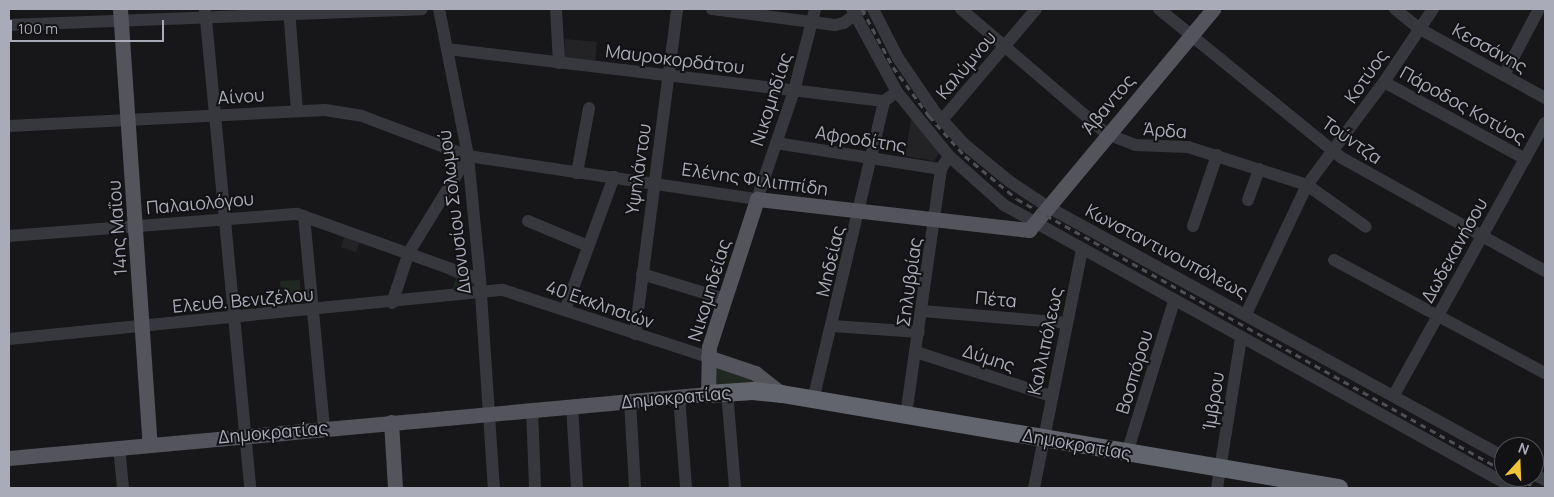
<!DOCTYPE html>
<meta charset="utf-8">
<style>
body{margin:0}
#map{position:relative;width:1554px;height:497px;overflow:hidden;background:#171618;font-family:Manrope,sans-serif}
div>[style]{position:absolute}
.built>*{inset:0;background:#232225;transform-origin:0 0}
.green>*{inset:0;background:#202822;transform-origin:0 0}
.minor>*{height:12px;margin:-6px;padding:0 6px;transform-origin:6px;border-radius:6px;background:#37383d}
.major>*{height:15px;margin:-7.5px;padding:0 7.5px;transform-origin:7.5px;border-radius:7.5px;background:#53545c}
.highway>*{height:18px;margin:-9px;padding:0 9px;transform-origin:9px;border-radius:9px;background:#63656e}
.rail>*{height:3px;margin-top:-1.5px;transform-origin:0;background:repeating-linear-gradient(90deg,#4e5056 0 6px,transparent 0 11px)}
span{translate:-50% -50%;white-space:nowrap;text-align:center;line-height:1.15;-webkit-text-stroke:4px #121113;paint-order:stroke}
.street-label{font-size:18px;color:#a9acb8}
.frame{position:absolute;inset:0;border:10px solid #a9acb8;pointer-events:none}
.north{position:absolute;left:1494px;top:437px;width:50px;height:50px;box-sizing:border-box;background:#121113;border:1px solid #4e4f55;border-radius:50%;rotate:20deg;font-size:14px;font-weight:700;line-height:20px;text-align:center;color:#a9acb8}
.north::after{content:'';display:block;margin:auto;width:18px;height:22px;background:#efc537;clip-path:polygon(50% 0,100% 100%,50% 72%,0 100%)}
.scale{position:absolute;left:10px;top:20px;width:154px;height:22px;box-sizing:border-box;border:2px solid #a9acb8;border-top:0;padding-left:6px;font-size:15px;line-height:18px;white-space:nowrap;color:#a9acb8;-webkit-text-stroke:4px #121113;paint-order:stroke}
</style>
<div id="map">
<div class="built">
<i style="left:565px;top:39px;width:32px;height:19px;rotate:5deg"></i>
<i style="clip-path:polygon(912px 114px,941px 150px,934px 161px,905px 156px)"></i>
<i style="left:345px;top:235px;width:16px;height:13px;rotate:18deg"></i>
</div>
<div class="green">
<i style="clip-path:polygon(448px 271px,477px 281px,477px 287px,453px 288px,456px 279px,447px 275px)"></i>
<i style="left:300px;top:280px;width:25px;height:20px;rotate:88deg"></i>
<i style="clip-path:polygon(713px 363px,728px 366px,772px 390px,712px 389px)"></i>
</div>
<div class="minor">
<i style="left:205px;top:9px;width:481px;rotate:84.6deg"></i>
<i style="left:289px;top:9px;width:101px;rotate:85.5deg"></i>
<i style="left:439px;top:9px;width:150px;rotate:78.8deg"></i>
<i style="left:468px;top:156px;width:124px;rotate:84.4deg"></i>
<i style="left:480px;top:279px;width:209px;rotate:86.2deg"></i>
<i style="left:556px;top:9px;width:54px;rotate:86.8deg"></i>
<i style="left:712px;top:9px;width:124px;rotate:7.4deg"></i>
<i style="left:835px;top:25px;width:9px;rotate:-13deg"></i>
<i style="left:844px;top:23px;width:22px;rotate:-39deg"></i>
<i style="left:852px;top:9px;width:94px;rotate:61.5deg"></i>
<i style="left:897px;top:92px;width:82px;rotate:50.9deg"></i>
<i style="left:949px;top:156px;width:74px;rotate:41.7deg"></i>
<i style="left:1004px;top:205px;width:583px;rotate:29.03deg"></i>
<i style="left:873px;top:9px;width:55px;rotate:63deg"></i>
<i style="left:898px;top:58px;width:65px;rotate:55.6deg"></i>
<i style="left:935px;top:112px;width:43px;rotate:47.8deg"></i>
<i style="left:964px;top:144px;width:58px;rotate:39.4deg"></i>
<i style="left:1009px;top:181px;width:47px;rotate:33.7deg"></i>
<i style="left:1048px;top:207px;width:520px;rotate:28.73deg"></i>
<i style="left:961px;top:9px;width:192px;rotate:40.6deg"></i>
<i style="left:1107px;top:134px;width:30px;rotate:21deg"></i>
<i style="left:1135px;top:145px;width:53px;rotate:2.2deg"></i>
<i style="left:1188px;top:147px;width:125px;rotate:17.7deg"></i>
<i style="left:1307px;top:185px;width:72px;rotate:35.4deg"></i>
<i style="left:1159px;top:9px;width:236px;rotate:39.2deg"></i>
<i style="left:1342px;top:158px;width:232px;rotate:29.1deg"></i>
<i style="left:1395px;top:9px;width:32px;rotate:39deg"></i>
<i style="left:1420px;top:29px;width:143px;rotate:28.9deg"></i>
<i style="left:9px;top:25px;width:413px;rotate:-2.2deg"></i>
<i style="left:447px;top:49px;width:440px;rotate:6.8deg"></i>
<i style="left:884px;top:101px;width:16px;rotate:-35deg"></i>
<i style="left:1504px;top:75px;width:75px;rotate:-62.1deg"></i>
<i style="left:1384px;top:82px;width:161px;rotate:28.6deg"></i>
<i style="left:942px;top:120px;width:145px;rotate:-49.7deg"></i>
<i style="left:9px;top:126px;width:316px;rotate:-2.9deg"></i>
<i style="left:325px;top:110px;width:37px;rotate:9deg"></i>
<i style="left:362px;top:116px;width:113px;rotate:20.7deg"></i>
<i style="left:468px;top:156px;width:292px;rotate:8.5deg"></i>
<i style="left:757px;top:199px;width:114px;rotate:-71.1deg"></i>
<i style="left:794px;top:91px;width:85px;rotate:-75.6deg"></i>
<i style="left:776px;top:143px;width:167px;rotate:9deg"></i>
<i style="left:577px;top:173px;width:66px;rotate:-79.5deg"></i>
<i style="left:1248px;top:200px;width:33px;rotate:-70deg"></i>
<i style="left:304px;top:216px;width:213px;rotate:84.6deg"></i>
<i style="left:528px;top:221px;width:65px;rotate:22.6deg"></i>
<i style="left:1193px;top:226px;width:75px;rotate:-71.3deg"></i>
<i style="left:9px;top:236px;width:289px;rotate:-4.4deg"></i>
<i style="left:297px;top:214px;width:194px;rotate:19.6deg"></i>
<i style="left:1334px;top:260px;width:239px;rotate:28.2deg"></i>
<i style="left:642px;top:274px;width:87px;rotate:16.8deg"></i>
<i style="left:392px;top:303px;width:54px;rotate:-71.6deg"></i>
<i style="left:409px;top:252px;width:113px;rotate:-58.4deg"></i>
<i style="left:565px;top:310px;width:142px;rotate:-69.8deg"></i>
<i style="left:922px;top:311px;width:145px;rotate:4.7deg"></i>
<i style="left:1246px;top:314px;width:143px;rotate:-64.7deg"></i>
<i style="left:1307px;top:185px;width:129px;rotate:-53.2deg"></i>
<i style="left:1384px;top:82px;width:88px;rotate:-56.1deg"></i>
<i style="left:833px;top:326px;width:86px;rotate:4deg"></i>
<i style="left:635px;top:334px;width:328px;rotate:-82.6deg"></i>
<i style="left:9px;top:339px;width:496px;rotate:-5.7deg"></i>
<i style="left:503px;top:290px;width:216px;rotate:18.1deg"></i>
<i style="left:916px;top:352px;width:142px;rotate:18.1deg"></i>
<i style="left:727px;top:392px;width:96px;rotate:85.2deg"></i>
<i style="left:1394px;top:395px;width:311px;rotate:-61deg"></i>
<i style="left:679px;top:396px;width:92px;rotate:85.6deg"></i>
<i style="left:813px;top:400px;width:307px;rotate:-76.6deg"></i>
<i style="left:630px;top:401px;width:87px;rotate:86.7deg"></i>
<i style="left:572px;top:406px;width:82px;rotate:86.5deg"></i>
<i style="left:532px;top:409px;width:79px;rotate:87.8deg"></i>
<i style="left:906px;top:415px;width:248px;rotate:-81.9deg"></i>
<i style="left:941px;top:169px;width:15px;rotate:-58deg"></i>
<i style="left:119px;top:447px;width:41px;rotate:84.4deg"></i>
<i style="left:1127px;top:453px;width:159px;rotate:-72.8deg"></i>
<i style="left:1534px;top:474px;width:13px;rotate:29deg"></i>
<i style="left:1034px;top:488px;width:243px;rotate:-78.6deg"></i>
<i style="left:1217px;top:488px;width:152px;rotate:-80.9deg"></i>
</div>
<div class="major">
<i style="left:120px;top:9px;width:436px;rotate:86.1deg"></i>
<i style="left:708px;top:357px;width:50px;rotate:18.8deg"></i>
<i style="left:755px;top:373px;width:34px;rotate:38deg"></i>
<i style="left:391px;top:422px;width:66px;rotate:86.5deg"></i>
<i style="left:9px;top:458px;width:702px;rotate:-5.23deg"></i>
<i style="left:708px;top:394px;width:47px;rotate:-88.8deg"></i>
<i style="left:709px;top:347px;width:156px;rotate:-72deg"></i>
<i style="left:757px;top:199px;width:274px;rotate:6.5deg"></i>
<i style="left:1029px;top:230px;width:288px;rotate:-50.2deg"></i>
</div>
<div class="highway">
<i style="left:708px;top:394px;width:45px;rotate:-3.8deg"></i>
<i style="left:753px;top:391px;width:29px;rotate:6deg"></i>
<i style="left:782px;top:394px;width:565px;rotate:9.58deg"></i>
</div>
<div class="rail">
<i style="left:862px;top:9px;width:66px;rotate:61.9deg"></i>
<i style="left:893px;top:67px;width:61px;rotate:53.7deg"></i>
<i style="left:929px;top:116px;width:54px;rotate:48deg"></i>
<i style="left:965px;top:156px;width:67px;rotate:39.6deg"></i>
<i style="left:1017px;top:199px;width:558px;rotate:29.18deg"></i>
<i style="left:1516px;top:477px;width:24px;rotate:28deg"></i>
</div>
<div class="street-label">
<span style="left:1490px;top:48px;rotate:29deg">Κεσσάνης</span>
<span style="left:675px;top:59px;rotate:7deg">Μαυροκορδάτου</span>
<span style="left:966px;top:65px;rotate:-50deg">Καλύμνου</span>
<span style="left:1366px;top:76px;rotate:-55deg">Κοτύος</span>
<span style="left:241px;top:96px;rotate:-4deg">Αίνου</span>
<span style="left:771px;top:99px;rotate:-72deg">Νικομηδίας</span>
<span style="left:1108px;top:104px;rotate:-50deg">Άβαντος</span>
<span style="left:1463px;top:105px;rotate:29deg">Πάροδος Κοτύος</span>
<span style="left:1165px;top:130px;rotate:4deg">Άρδα</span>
<span style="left:861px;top:139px;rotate:9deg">Αφροδίτης</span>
<span style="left:1352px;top:140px;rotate:35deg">Τούντζα</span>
<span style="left:638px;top:169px;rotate:-82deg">Υψηλάντου</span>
<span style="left:755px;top:179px;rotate:8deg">Ελένης Φιλιππίδη</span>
<span style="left:200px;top:203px;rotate:-5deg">Παλαιολόγου</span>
<span style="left:454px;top:212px;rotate:-97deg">Διονυσίου Σολωμού</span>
<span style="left:117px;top:228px;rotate:-94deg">14ης Μαΐου</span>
<span style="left:1454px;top:250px;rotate:-61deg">Δωδεκανήσου</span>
<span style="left:1167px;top:251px;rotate:28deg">Κωνσταντινουπόλεως</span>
<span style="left:830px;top:261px;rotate:-77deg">Μηδείας</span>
<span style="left:909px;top:282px;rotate:-82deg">Σηλυβρίας</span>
<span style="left:709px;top:290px;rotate:-73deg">Νικομηδείας</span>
<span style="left:996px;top:299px;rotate:5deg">Πέτα</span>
<span style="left:243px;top:300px;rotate:-5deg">Ελευθ. Βενιζέλου</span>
<span style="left:600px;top:304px;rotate:19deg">40 Εκκλησιών</span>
<span style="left:1045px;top:341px;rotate:-78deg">Καλλιπόλεως</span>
<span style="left:989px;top:358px;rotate:18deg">Δύμης</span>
<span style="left:1134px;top:372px;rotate:-73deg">Βοσπόρου</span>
<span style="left:676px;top:397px;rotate:-5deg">Δημοκρατίας</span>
<span style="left:1213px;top:401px;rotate:-81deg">Ίμβρου</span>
<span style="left:273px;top:432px;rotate:-5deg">Δημοκρατίας</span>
<span style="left:1077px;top:444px;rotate:10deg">Δημοκρατίας</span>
</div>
<div class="frame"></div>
<div class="north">N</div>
<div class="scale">100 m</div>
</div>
